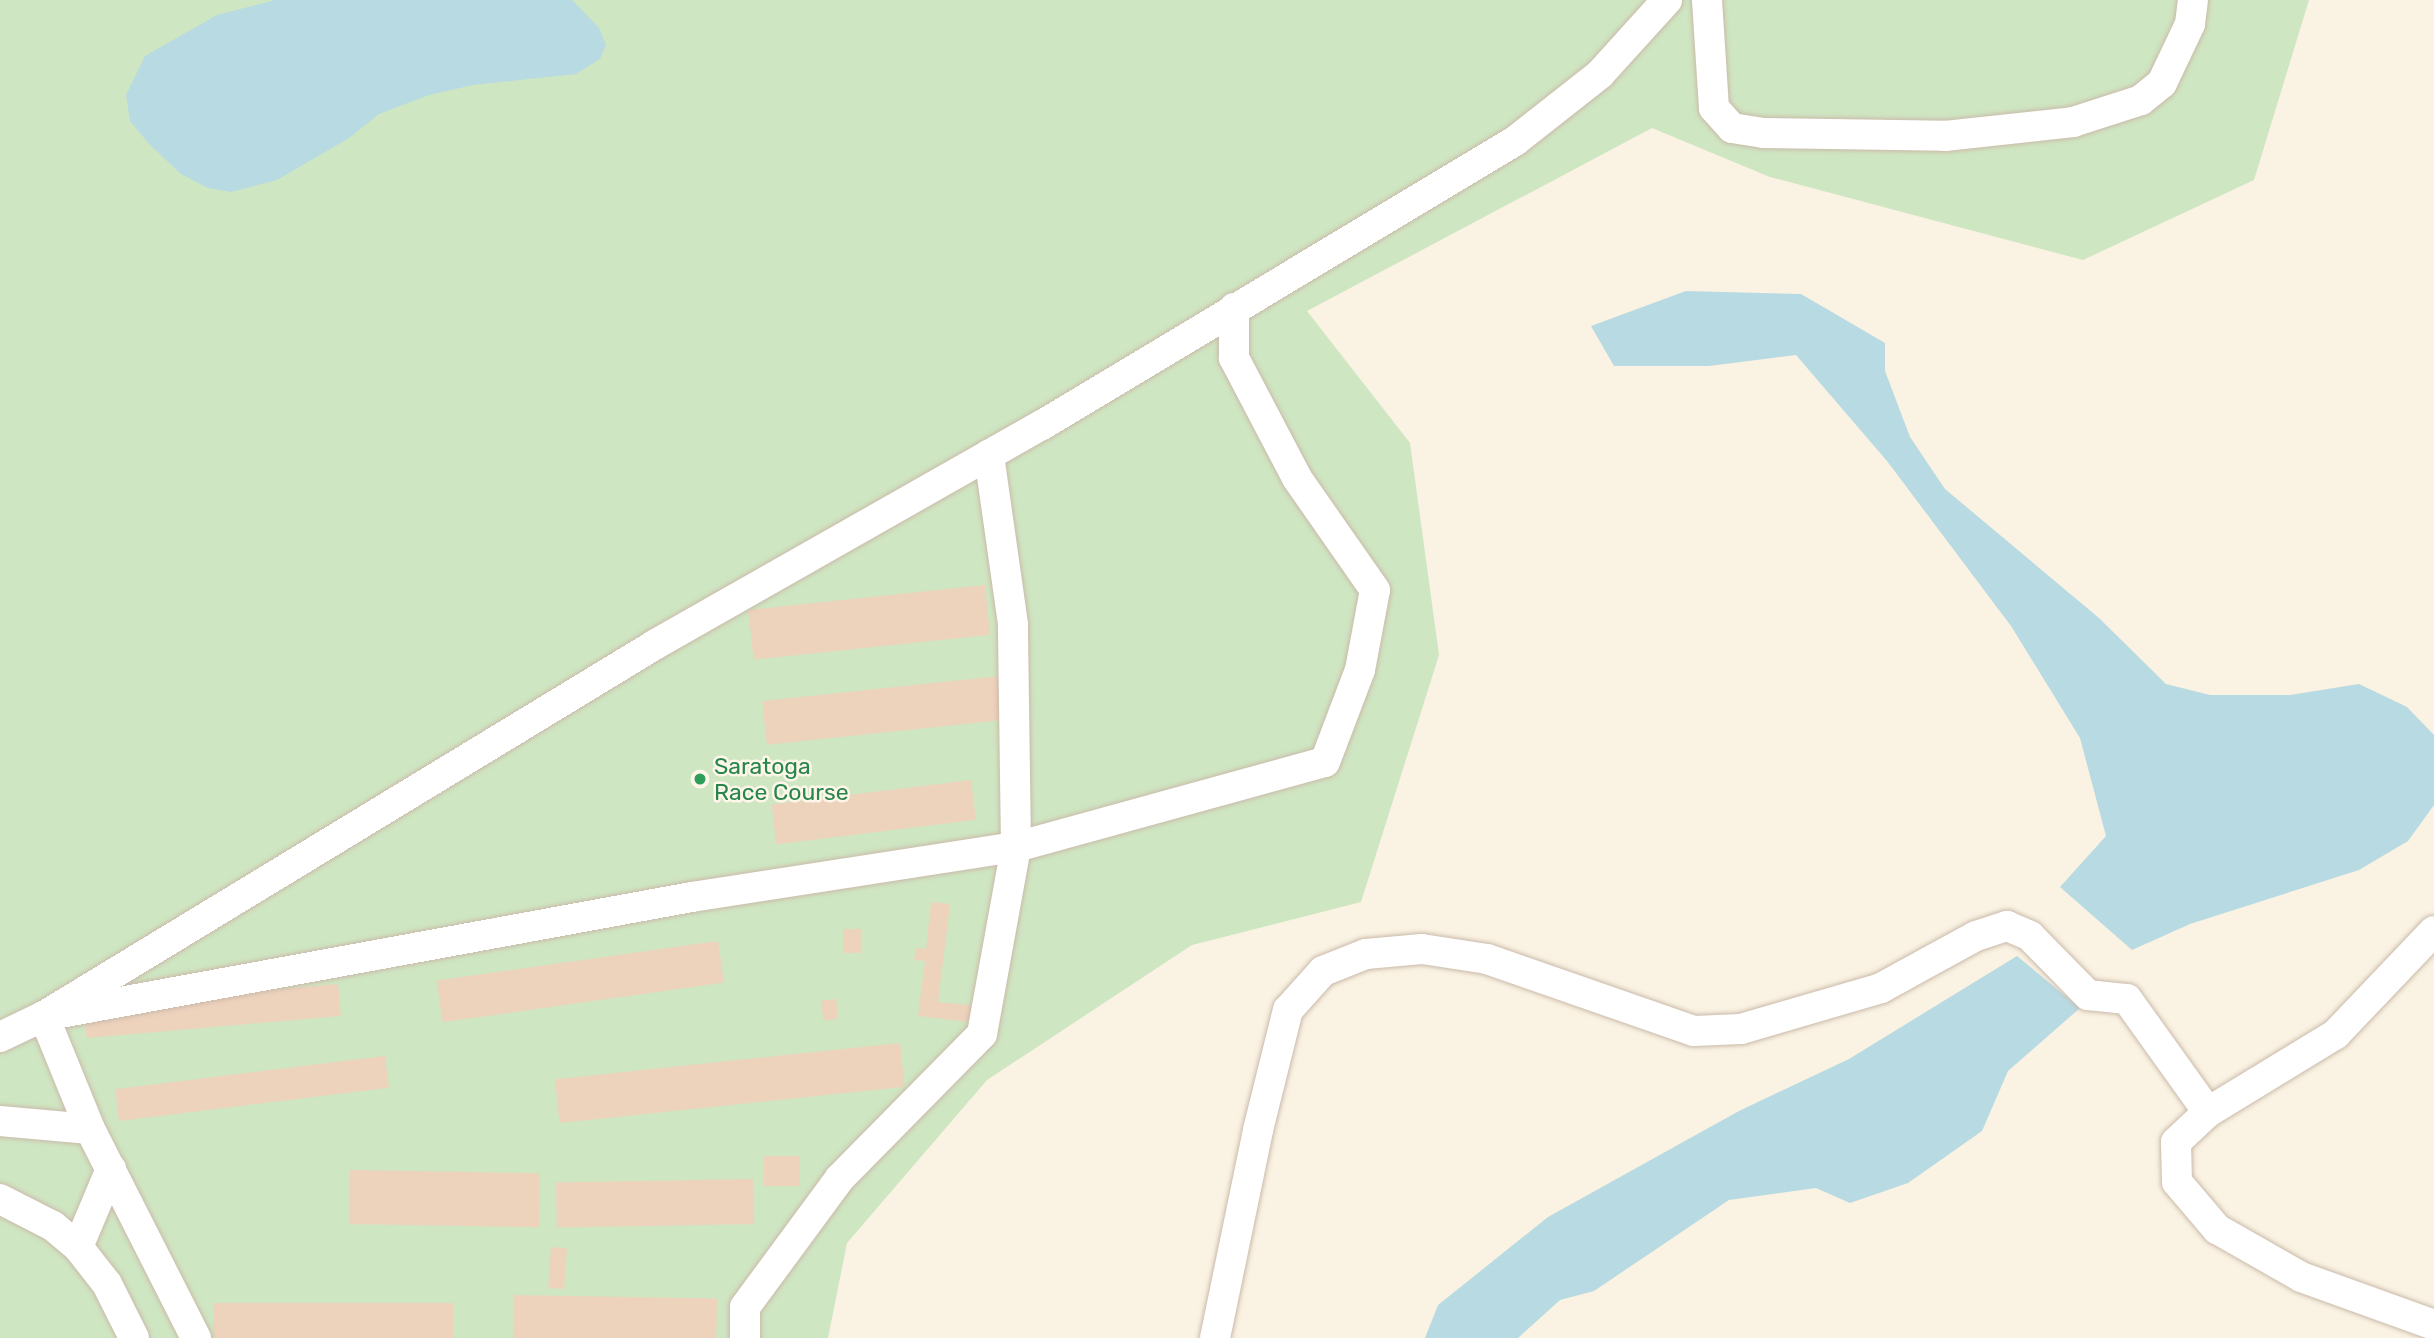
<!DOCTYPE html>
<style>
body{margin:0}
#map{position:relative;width:2434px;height:1338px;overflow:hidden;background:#faf2e2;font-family:Rubik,sans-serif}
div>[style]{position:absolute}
.green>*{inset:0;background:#cfe6c2}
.water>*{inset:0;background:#b8dae2}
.building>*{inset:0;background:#edd2bc;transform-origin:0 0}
.roads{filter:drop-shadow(0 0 2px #cabaaa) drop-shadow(0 0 2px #cabaaa)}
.minor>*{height:30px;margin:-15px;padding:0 15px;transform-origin:15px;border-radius:15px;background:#fff}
.dots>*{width:19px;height:19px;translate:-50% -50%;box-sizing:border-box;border:4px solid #fef6e8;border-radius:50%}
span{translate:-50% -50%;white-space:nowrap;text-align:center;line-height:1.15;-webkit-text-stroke:5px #fef6e8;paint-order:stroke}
.leisure-label{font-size:23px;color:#27864d}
.left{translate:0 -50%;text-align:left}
</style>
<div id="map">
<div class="green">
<i style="clip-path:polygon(0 0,2309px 0,2254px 180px,2083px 260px,1770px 177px,1652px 128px,1307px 311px,1410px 443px,1439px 655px,1361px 902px,1192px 945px,987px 1080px,847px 1243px,828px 1338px,0 1338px)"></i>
</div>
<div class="water">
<i style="clip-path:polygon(275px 0,572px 0,599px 28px,606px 45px,600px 59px,576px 74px,473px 85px,429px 95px,379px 114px,349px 138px,277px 180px,231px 192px,208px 188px,181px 174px,150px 145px,130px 121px,126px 95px,145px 56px,217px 15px)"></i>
<i style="clip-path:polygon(1686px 291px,1801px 294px,1885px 343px,1885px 371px,1910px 437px,1945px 489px,2099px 618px,2166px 684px,2210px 695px,2290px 695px,2359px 684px,2407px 707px,2434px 735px,2434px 805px,2408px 841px,2359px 870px,2190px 924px,2132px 950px,2060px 887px,2106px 836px,2080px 738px,2011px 626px,1887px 461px,1796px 355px,1709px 366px,1614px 366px,1591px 326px)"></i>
<i style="clip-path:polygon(2017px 956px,2080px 1008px,2008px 1071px,1982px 1131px,1908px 1183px,1850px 1203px,1816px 1188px,1729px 1200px,1594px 1291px,1560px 1300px,1518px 1338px,1425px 1338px,1438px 1305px,1548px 1217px,1739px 1111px,1849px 1059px)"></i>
</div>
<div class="building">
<i style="left:985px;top:585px;width:50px;height:238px;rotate:84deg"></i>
<i style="left:1000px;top:676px;width:44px;height:239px;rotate:84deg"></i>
<i style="left:971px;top:780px;width:40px;height:201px;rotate:83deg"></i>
<i style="clip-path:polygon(931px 902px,950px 904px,938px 1002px,978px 1006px,976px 1023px,918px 1016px,925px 961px,914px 960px,916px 948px,926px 949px)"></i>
<i style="left:843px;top:929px;width:18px;height:24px"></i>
<i style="left:718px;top:941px;width:42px;height:284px;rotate:82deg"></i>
<i style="left:338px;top:984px;width:32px;height:255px;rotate:85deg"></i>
<i style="left:836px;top:999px;width:20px;height:15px;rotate:84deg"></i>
<i style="left:900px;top:1043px;width:44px;height:347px;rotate:84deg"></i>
<i style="left:385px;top:1056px;width:32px;height:272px;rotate:83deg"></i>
<i style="left:764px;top:1156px;width:36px;height:30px"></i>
<i style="left:350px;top:1170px;width:190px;height:54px;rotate:1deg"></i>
<i style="left:753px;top:1179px;width:45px;height:197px;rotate:89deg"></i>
<i style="left:551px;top:1247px;width:16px;height:41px;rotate:4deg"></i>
<i style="left:514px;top:1295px;width:203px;height:43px;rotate:1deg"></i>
<i style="left:213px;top:1303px;width:241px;height:35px"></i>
</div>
<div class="roads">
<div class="minor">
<i style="left:1707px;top:0;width:108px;rotate:86.3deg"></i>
<i style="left:1714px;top:108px;width:27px;rotate:48deg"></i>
<i style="left:1732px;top:128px;width:32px;rotate:9deg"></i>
<i style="left:1764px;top:133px;width:181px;rotate:0.9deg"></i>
<i style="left:1945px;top:136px;width:129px;rotate:-6.2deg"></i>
<i style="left:2073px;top:122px;width:71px;rotate:-17.9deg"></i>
<i style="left:2141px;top:100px;width:27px;rotate:-39deg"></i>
<i style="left:2162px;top:83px;width:65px;rotate:-64.6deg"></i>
<i style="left:2190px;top:24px;width:24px;rotate:-83deg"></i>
<i style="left:2434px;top:931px;width:142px;rotate:133.6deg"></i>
<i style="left:2336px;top:1034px;width:150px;rotate:148.6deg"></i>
<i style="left:2208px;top:1112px;width:44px;rotate:136.8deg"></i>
<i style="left:2176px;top:1142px;width:40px;rotate:88.6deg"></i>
<i style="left:2177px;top:1182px;width:62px;rotate:49.6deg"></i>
<i style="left:2217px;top:1229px;width:97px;rotate:29.7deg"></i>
<i style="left:2301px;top:1277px;width:141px;rotate:19.8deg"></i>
<i style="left:0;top:1037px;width:49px;rotate:-25.5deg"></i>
<i style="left:44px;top:1016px;width:716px;rotate:-31.29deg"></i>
<i style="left:656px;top:644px;width:444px;rotate:-29.6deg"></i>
<i style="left:1042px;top:425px;width:552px;rotate:-30.98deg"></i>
<i style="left:1515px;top:141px;width:108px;rotate:-38.2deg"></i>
<i style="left:1600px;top:74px;width:100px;rotate:-47.8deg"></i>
<i style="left:0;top:1121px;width:90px;rotate:5.1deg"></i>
<i style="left:0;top:1199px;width:59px;rotate:27deg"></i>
<i style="left:53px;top:1226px;width:33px;rotate:40deg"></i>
<i style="left:78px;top:1247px;width:47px;rotate:51.9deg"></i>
<i style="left:107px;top:1284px;width:60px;rotate:63.4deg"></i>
<i style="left:78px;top:1247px;width:85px;rotate:-67.1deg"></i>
<i style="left:196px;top:1338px;width:234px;rotate:-116.9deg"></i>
<i style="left:90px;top:1129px;width:122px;rotate:-112.2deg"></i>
<i style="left:44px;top:1016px;width:659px;rotate:-10.41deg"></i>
<i style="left:692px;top:897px;width:328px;rotate:-8.8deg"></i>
<i style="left:1016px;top:847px;width:320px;rotate:-15.4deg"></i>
<i style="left:1325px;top:762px;width:98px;rotate:-69.2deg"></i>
<i style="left:1360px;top:670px;width:81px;rotate:-79.4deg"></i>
<i style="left:1375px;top:590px;width:136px;rotate:-124.9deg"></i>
<i style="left:1297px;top:478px;width:136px;rotate:-117.7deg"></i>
<i style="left:1234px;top:358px;width:50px;rotate:-90deg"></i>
<i style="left:745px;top:1338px;width:31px;rotate:-90deg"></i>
<i style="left:745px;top:1307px;width:160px;rotate:-53.6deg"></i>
<i style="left:840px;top:1178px;width:202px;rotate:-45.4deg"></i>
<i style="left:982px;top:1034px;width:190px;rotate:-79.7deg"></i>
<i style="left:1016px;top:847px;width:223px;rotate:-90.8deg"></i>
<i style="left:1013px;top:624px;width:171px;rotate:-98.1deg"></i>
<i style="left:1215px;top:1338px;width:212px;rotate:-78.3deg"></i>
<i style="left:1258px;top:1130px;width:124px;rotate:-76deg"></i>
<i style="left:1288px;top:1010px;width:52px;rotate:-48.1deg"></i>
<i style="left:1323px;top:971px;width:46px;rotate:-21.6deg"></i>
<i style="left:1366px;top:954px;width:56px;rotate:-5.1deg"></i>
<i style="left:1422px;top:949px;width:66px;rotate:8.7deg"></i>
<i style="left:1487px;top:959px;width:219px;rotate:19.2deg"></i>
<i style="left:1694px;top:1031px;width:47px;rotate:-2.4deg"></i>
<i style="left:1741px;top:1029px;width:146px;rotate:-16.3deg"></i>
<i style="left:1881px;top:988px;width:108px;rotate:-28.7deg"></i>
<i style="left:1976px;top:936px;width:33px;rotate:-18deg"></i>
<i style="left:2007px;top:926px;width:25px;rotate:23deg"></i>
<i style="left:2030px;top:936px;width:83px;rotate:45.5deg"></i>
<i style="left:2088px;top:995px;width:39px;rotate:6deg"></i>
<i style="left:2127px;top:999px;width:139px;rotate:54.4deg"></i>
</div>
</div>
<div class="dots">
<i style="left:700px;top:779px;background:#2e9e5b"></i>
</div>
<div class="leisure-label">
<span class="left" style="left:714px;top:779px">Saratoga<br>Race Course</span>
</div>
</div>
